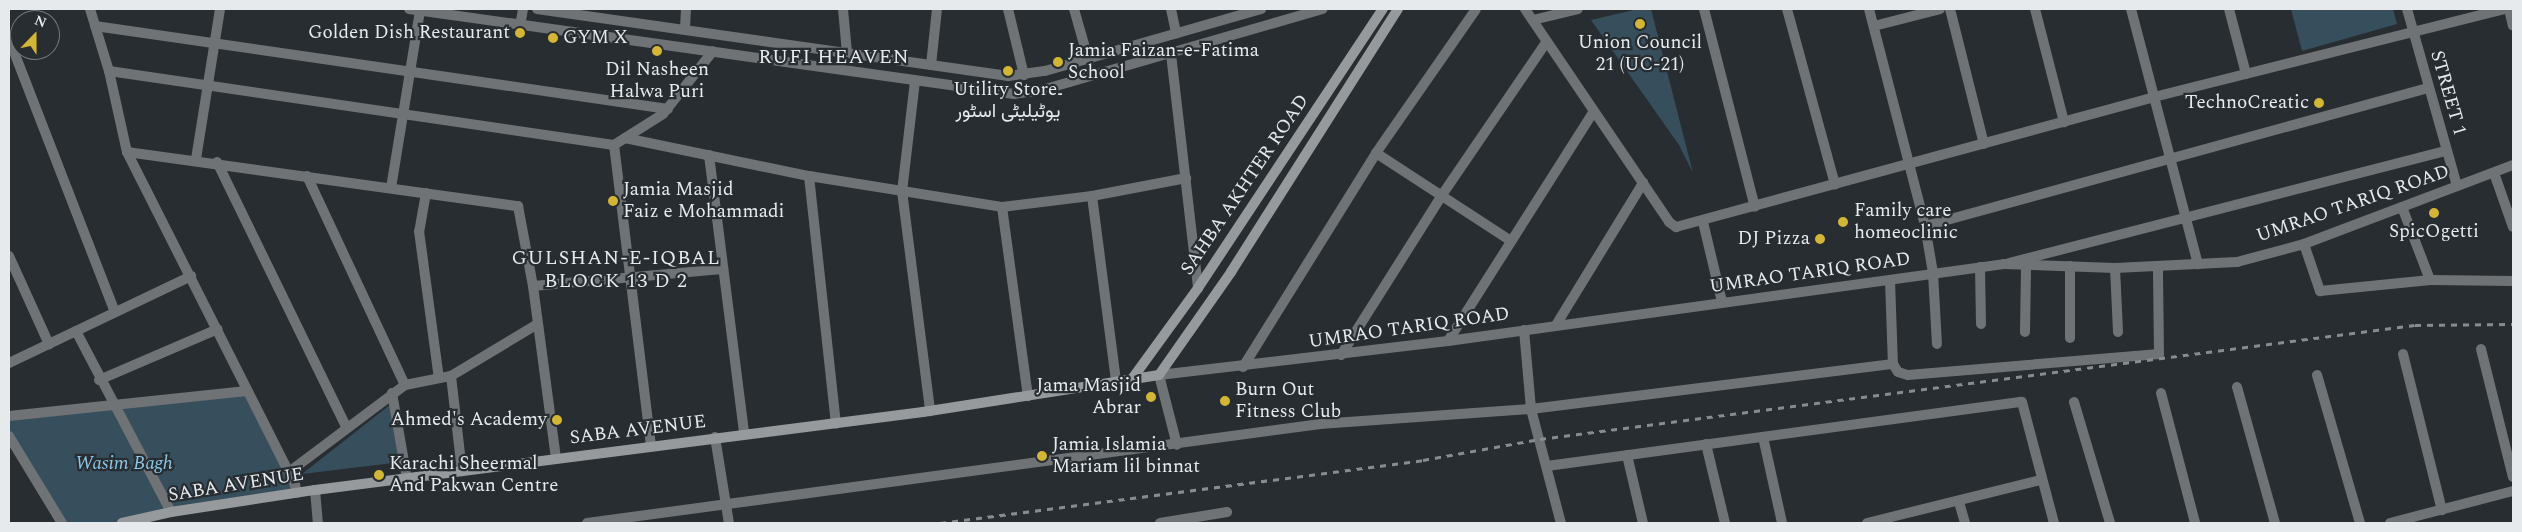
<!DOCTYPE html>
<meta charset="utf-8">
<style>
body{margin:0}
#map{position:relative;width:2522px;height:532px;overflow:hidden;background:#272d31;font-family:Spectral,Vazirmatn,serif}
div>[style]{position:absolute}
.green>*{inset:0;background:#374e5c}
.minor>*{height:10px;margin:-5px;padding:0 5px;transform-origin:5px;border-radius:5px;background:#707375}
.tertiary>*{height:10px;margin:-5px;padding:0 5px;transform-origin:5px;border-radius:5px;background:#707375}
.secondary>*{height:10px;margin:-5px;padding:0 5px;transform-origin:5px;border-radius:5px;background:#969a9d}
.rail>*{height:3px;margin-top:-1.5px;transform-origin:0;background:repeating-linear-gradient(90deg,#878c8f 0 6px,transparent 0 12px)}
.dots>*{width:14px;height:14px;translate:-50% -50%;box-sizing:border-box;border:2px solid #272d31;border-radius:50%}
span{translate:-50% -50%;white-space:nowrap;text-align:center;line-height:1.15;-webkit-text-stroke:4.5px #272d31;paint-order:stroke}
.poi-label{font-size:19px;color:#e6eaed}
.right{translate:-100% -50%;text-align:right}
.left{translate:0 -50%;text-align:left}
.street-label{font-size:19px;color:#e6eaed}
.park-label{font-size:19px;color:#8bc7ea;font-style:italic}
.neighbourhood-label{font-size:20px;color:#e6eaed;letter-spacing:1px}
.frame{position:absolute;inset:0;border:10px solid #e6eaed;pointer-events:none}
.north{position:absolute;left:10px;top:10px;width:50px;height:50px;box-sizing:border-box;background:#272d31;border:1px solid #73797c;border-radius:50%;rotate:22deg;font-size:14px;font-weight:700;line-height:20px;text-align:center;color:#e6eaed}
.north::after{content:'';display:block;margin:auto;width:18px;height:22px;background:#d3b635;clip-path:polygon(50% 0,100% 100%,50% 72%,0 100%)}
</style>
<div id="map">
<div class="green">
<i style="clip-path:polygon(1638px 9px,1651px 9px,1693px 173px,1679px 145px,1591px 20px)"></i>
<i style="clip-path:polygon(2291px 9px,2393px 9px,2397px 24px,2302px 51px)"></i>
<i style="clip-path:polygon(247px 391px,297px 493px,132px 523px,66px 523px,9px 436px,9px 419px)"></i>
<i style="clip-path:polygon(391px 404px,401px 462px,302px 474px)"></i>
</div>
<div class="minor">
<i style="left:90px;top:9px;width:65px;rotate:73deg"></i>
<i style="left:109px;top:71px;width:83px;rotate:77.5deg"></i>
<i style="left:127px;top:152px;width:373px;rotate:63.2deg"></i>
<i style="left:295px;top:485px;width:8px;rotate:76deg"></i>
<i style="left:409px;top:9px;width:611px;rotate:8deg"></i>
<i style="left:1014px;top:94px;width:28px;rotate:-8deg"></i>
<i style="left:1042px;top:90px;width:292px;rotate:-16.1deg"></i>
<i style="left:537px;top:9px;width:476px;rotate:8.1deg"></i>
<i style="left:1008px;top:76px;width:37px;rotate:-8deg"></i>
<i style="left:1045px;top:71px;width:225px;rotate:-16deg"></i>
<i style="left:843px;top:9px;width:44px;rotate:84.8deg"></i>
<i style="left:1008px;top:9px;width:68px;rotate:76.4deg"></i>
<i style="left:1074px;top:9px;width:51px;rotate:74.1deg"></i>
<i style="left:1171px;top:9px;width:25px;rotate:78deg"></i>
<i style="left:1525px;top:9px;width:257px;rotate:55.9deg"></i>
<i style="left:1669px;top:222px;width:9px;rotate:36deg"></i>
<i style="left:1676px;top:227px;width:495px;rotate:-15.2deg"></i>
<i style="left:2154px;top:97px;width:362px;rotate:-14.1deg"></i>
<i style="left:1704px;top:9px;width:204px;rotate:75.6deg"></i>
<i style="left:1787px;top:9px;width:182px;rotate:74.7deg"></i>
<i style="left:1869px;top:9px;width:224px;rotate:75.5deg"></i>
<i style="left:1925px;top:226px;width:48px;rotate:80.3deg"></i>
<i style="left:1933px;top:273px;width:71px;rotate:86.8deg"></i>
<i style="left:1950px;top:9px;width:139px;rotate:75.9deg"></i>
<i style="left:2035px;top:9px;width:117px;rotate:75.6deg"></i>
<i style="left:2131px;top:9px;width:264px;rotate:75.3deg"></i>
<i style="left:2229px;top:9px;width:67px;rotate:75.3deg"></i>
<i style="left:2407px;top:9px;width:184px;rotate:74.2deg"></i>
<i style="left:2509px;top:9px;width:17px;rotate:77deg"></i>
<i style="left:1533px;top:20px;width:46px;rotate:-13.7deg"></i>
<i style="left:95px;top:26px;width:579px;rotate:8.24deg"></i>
<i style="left:520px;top:26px;width:17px;rotate:-80deg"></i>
<i style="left:1874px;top:26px;width:68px;rotate:-14.4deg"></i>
<i style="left:685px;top:28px;width:19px;rotate:-87deg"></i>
<i style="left:9px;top:39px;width:293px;rotate:68.8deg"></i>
<i style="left:1171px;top:54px;width:236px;rotate:83.4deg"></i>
<i style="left:931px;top:65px;width:56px;rotate:-83.9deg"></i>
<i style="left:109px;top:71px;width:510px;rotate:8.34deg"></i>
<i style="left:915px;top:81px;width:111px;rotate:96.7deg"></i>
<i style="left:902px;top:191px;width:222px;rotate:82.7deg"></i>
<i style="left:625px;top:138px;width:188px;rotate:11.7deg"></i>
<i style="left:809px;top:176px;width:195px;rotate:9.1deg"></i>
<i style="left:1002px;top:207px;width:91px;rotate:-7deg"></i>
<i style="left:1092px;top:196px;width:96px;rotate:-10.8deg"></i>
<i style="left:127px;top:152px;width:395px;rotate:7.9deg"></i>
<i style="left:518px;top:206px;width:81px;rotate:79.4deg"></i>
<i style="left:533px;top:286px;width:174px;rotate:82.4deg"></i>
<i style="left:1376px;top:153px;width:161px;rotate:33.1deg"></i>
<i style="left:709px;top:155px;width:281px;rotate:82.8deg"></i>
<i style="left:196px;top:159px;width:152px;rotate:-80.9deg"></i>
<i style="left:217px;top:162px;width:296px;rotate:64deg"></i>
<i style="left:2494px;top:173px;width:57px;rotate:70.6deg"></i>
<i style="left:307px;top:176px;width:231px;rotate:64.9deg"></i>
<i style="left:809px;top:176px;width:249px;rotate:83.8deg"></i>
<i style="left:391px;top:188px;width:180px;rotate:-80.7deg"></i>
<i style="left:426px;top:193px;width:39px;rotate:100deg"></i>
<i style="left:419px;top:231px;width:148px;rotate:82.3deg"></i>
<i style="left:1092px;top:196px;width:188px;rotate:82.6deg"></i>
<i style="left:1002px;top:207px;width:191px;rotate:82.2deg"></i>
<i style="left:2402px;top:207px;width:78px;rotate:69deg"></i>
<i style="left:1703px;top:222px;width:82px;rotate:76.6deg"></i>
<i style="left:1925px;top:226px;width:522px;rotate:-15.34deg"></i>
<i style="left:2304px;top:244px;width:50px;rotate:71.2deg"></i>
<i style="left:2320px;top:291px;width:111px;rotate:-5.7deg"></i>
<i style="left:2430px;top:280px;width:83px;rotate:0.7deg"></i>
<i style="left:9px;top:256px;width:97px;rotate:65.6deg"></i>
<i style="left:2009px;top:263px;width:451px;rotate:-14.4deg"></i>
<i style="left:1980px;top:267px;width:57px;rotate:89deg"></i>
<i style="left:2115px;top:268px;width:64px;rotate:87.3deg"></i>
<i style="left:1890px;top:280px;width:84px;rotate:88deg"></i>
<i style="left:1893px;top:364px;width:9px;rotate:58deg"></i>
<i style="left:1898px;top:372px;width:10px;rotate:17deg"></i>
<i style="left:1908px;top:375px;width:252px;rotate:-4.8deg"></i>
<i style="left:2159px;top:354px;width:88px;rotate:-90.7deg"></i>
<i style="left:533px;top:286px;width:190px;rotate:-5.1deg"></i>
<i style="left:1556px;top:325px;width:167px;rotate:-58.5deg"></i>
<i style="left:1524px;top:330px;width:79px;rotate:84.9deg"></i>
<i style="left:1531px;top:409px;width:118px;rotate:75.3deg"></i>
<i style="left:76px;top:331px;width:204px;rotate:62.3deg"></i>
<i style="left:2025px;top:332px;width:67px;rotate:-89.1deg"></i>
<i style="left:2070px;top:338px;width:72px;rotate:-90deg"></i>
<i style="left:1448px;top:341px;width:272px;rotate:-57.6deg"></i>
<i style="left:2481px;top:349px;width:132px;rotate:76deg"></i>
<i style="left:2403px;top:354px;width:161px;rotate:76deg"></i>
<i style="left:1341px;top:355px;width:189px;rotate:-57.7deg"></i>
<i style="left:1442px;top:195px;width:186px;rotate:-55.7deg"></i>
<i style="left:9px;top:363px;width:202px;rotate:-25.5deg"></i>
<i style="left:1243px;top:367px;width:252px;rotate:-58.1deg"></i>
<i style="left:1376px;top:153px;width:175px;rotate:-55.2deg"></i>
<i style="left:1159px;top:375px;width:72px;rotate:75.6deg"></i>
<i style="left:2317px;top:375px;width:154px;rotate:73.8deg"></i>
<i style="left:451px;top:376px;width:96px;rotate:83.4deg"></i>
<i style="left:99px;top:380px;width:129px;rotate:-23.2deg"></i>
<i style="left:2237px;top:387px;width:141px;rotate:74.4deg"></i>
<i style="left:392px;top:393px;width:87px;rotate:80.1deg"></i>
<i style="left:2161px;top:393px;width:134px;rotate:75.3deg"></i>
<i style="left:2074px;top:402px;width:126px;rotate:73.4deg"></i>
<i style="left:9px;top:416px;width:239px;rotate:-6deg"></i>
<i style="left:9px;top:436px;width:102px;rotate:58.7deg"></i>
<i style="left:715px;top:437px;width:87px;rotate:80.8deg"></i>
<i style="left:1763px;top:437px;width:88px;rotate:77.5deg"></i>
<i style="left:1706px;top:444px;width:81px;rotate:76.5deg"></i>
<i style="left:651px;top:446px;width:303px;rotate:-97deg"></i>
<i style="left:614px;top:145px;width:58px;rotate:-32.3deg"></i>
<i style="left:663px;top:114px;width:80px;rotate:-51.6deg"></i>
<i style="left:1627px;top:455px;width:70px;rotate:76.8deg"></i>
<i style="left:1547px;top:466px;width:479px;rotate:-7.7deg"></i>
<i style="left:2022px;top:402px;width:125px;rotate:75.2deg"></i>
<i style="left:289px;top:472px;width:145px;rotate:-36.9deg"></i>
<i style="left:405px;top:385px;width:47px;rotate:-11.1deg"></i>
<i style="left:451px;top:376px;width:99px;rotate:-31deg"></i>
<i style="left:315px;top:490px;width:33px;rotate:85deg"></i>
<i style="left:1959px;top:502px;width:22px;rotate:74deg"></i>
<i style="left:587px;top:523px;width:740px;rotate:-7.69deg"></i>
<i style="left:1320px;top:424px;width:212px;rotate:-4.1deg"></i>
<i style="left:1531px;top:409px;width:365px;rotate:-7.1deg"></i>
<i style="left:1160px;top:523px;width:68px;rotate:-9.3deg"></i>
<i style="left:1867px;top:523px;width:179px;rotate:-13.9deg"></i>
<i style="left:2390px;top:523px;width:127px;rotate:-14.6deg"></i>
</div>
<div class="tertiary">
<i style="left:1159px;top:375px;width:291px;rotate:-6.7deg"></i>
<i style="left:1448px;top:341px;width:561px;rotate:-7.88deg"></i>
<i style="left:2004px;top:264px;width:111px;rotate:2.1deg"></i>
<i style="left:2115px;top:268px;width:122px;rotate:-2.8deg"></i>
<i style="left:2237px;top:262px;width:69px;rotate:-15deg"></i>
<i style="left:2304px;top:244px;width:223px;rotate:-20.7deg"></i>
</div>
<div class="secondary">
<i style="left:1132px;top:379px;width:112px;rotate:-54deg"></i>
<i style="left:1198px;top:288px;width:335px;rotate:-56.5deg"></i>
<i style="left:122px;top:523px;width:50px;rotate:-12.7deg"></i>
<i style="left:171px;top:512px;width:146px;rotate:-8.7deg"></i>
<i style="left:315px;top:490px;width:613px;rotate:-7.31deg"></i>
<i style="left:923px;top:412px;width:239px;rotate:-8.9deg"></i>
<i style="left:1159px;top:375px;width:126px;rotate:-55deg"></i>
<i style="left:1231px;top:272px;width:312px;rotate:-57.6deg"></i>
</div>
<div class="rail">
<i style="left:940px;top:523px;width:487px;rotate:-7.4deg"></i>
<i style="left:1423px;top:460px;width:119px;rotate:-10.2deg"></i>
<i style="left:1540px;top:439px;width:882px;rotate:-7.42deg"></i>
<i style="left:2415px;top:325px;width:98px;rotate:-0.6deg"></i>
</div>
<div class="dots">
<i style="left:1640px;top:24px;background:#d3b635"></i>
<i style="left:520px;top:33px;background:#d3b635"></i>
<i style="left:553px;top:38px;background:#d3b635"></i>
<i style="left:657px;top:51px;background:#d3b635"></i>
<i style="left:1058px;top:62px;background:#d3b635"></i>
<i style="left:1008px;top:71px;background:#d3b635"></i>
<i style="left:2319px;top:103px;background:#d3b635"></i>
<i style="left:613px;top:201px;background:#d3b635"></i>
<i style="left:2434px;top:213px;background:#d3b635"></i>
<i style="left:1843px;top:222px;background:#d3b635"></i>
<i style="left:1820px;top:239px;background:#d3b635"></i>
<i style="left:1151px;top:397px;background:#d3b635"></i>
<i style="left:1225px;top:401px;background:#d3b635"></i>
<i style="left:557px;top:420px;background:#d3b635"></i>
<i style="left:1042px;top:456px;background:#d3b635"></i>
<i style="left:379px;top:475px;background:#d3b635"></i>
</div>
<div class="poi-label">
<span class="right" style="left:510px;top:33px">Golden Dish Restaurant</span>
<span class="left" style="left:563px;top:38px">GYM X</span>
<span style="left:1640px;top:54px">Union Council<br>21 (UC-21)</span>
<span class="left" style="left:1068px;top:62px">Jamia Faizan-e-Fatima<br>School</span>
<span style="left:657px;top:81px">Dil Nasheen<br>Halwa Puri</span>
<span style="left:1008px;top:101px">Utility Store۔<br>یوٹیلیٹی اسٹور</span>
<span class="right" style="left:2309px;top:103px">TechnoCreatic</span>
<span class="left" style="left:623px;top:201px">Jamia Masjid<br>Faiz e Mohammadi</span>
<span class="left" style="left:1854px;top:222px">Family care<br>homeoclinic</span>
<span style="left:2434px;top:232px">SpicOgetti</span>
<span class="right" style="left:1810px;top:239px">DJ Pizza</span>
<span class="right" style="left:1141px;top:397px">Jama Masjid<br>Abrar</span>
<span class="left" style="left:1235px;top:401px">Burn Out<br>Fitness Club</span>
<span class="right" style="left:547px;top:420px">Ahmed's Academy</span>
<span class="left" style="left:1052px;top:456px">Jamia Islamia<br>Mariam lil binnat</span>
<span class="left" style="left:389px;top:475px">Karachi Sheermal<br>And Pakwan Centre</span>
</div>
<div class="street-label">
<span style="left:2448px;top:93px;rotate:74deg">STREET 1</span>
<span style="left:1245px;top:185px;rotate:-56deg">SAHBA AKHTER ROAD</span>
<span style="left:2353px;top:204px;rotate:-19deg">UMRAO TARIQ ROAD</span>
<span style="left:1810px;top:273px;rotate:-8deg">UMRAO TARIQ ROAD</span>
<span style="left:1409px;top:328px;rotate:-8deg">UMRAO TARIQ ROAD</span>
<span style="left:638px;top:430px;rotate:-7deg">SABA AVENUE</span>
<span style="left:236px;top:485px;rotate:-9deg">SABA AVENUE</span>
</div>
<div class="park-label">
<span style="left:124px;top:464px">Wasim Bagh</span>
</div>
<div class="neighbourhood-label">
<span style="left:834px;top:57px">RUFI HEAVEN</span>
<span style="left:616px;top:270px">GULSHAN-E-IQBAL<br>BLOCK 13 D 2</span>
</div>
<div class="frame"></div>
<div class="north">N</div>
</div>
